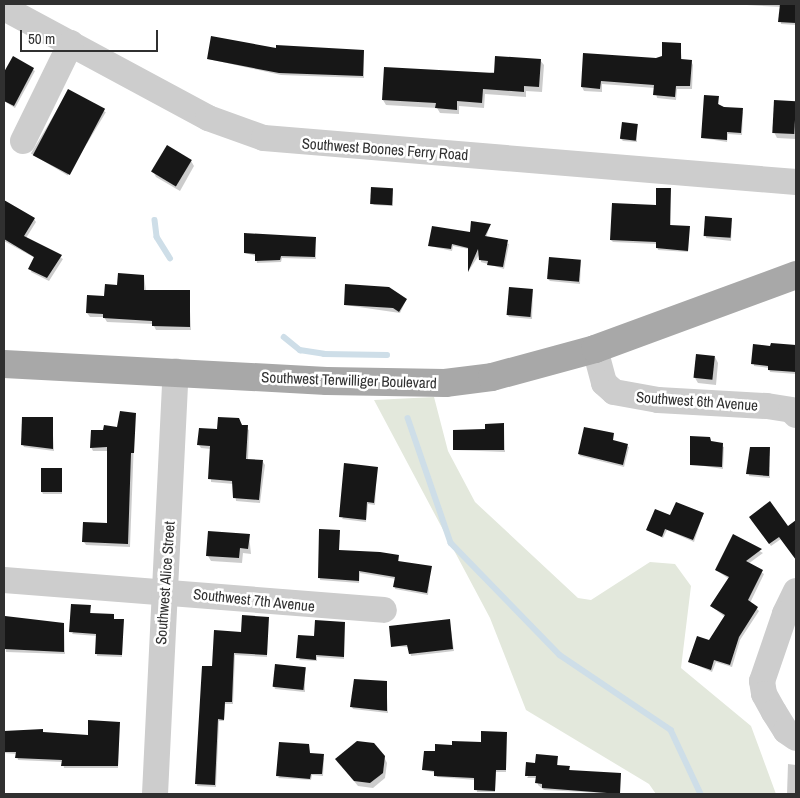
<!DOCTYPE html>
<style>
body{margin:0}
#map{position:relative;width:800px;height:798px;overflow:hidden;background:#fff;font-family:"Archivo Narrow",sans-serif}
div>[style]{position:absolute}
.green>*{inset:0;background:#e3e8dc}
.shadow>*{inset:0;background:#0003;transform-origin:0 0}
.stream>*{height:5.5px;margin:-2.75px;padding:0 2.75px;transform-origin:2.75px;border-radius:2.75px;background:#cedee8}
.building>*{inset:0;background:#171717;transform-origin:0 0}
.minor>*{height:26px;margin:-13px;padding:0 13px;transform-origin:13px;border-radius:13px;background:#cdcdcd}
.major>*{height:28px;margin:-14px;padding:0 14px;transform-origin:14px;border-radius:14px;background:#a8a8a8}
span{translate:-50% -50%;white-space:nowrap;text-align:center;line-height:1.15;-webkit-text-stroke:5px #fff;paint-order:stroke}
.street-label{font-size:15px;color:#303030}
.frame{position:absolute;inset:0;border:5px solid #303030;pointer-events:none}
.scale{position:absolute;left:20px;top:30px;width:138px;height:22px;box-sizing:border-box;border:2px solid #303030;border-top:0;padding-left:6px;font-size:15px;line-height:18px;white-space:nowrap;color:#303030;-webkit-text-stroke:4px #fff;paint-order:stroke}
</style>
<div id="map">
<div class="green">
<i style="clip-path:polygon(434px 397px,448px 451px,475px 502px,578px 598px,591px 600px,650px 562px,675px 564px,691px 586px,681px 668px,751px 726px,776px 794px,656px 794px,649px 784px,526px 710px,490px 618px,374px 400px)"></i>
</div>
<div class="shadow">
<i style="clip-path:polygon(729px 4px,796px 4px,796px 25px,781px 24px,781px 7px)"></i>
<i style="clip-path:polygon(680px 44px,682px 60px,691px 61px,693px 65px,692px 89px,677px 89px,676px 100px,657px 98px,655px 88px,602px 84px,602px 92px,584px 91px,582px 87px,663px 57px)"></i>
<i style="clip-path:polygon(277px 50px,364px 51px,364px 78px,281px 75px,208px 59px)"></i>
<i style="clip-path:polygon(13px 58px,35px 71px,15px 108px,4px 101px,4px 75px)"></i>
<i style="clip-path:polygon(540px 60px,544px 65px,542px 92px,526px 91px,526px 97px,485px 94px,484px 108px,459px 106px,459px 114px,440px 113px,437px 108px,386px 105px,383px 100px)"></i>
<i style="left:69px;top:90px;width:43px;height:74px;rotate:31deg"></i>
<i style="clip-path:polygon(718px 97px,719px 106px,743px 112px,742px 135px,728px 134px,727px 142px,702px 138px)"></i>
<i style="clip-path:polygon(775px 101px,796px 102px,796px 139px,777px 138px,774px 132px)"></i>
<i style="clip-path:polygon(637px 125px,637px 142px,623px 141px,621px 139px)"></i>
<i style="clip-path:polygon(191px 161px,194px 166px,180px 191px,156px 177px,153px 171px)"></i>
<i style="clip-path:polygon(393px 189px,393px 206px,374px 205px,372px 203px)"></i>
<i style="clip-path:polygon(670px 189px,671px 226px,689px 228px,688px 252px,658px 250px,657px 244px,613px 242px,611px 240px,657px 206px)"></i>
<i style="clip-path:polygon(4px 201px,34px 219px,36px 222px,26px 238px,63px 259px,49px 281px,31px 272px,35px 258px,4px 241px)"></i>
<i style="clip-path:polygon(706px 217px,732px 220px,731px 241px,706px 238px)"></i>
<i style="clip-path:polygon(490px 225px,486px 238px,509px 244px,504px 269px,481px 262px,481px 252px,468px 272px,469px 249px,453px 246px,452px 251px,430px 246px)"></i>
<i style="clip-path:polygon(315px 238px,316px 259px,282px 258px,281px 262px,257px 263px,256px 256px,245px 253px)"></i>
<i style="clip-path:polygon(581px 261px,580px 284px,550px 281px,548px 279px)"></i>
<i style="clip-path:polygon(144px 276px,146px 291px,189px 292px,191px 330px,156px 330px,153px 324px,107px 322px,104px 317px,90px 317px,87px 313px,118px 286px)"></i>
<i style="clip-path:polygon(533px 290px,532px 319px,509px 317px,508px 315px)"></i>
<i style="clip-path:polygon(406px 300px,400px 313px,345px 305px)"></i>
<i style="clip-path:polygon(754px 346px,796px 347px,796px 374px,770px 372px,769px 368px,754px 366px)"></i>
<i style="clip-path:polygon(715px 357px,718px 363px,716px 385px,698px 383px,695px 378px)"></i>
<i style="clip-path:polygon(135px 414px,130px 547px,86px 545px,84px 542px,108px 524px,109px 451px,93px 451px,91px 447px,104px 431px,118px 428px)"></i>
<i style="clip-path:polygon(52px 418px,54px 451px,24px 447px,23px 445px)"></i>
<i style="clip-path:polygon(504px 425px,505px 452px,454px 450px,454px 431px,486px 431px)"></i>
<i style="clip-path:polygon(242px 426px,249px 430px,248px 460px,263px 462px,265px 465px,260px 503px,236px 501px,234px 484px,211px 482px,211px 449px,201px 448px,199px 445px,218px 430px)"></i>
<i style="clip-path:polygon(613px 434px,613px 441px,629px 447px,624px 467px,580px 456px,579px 454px)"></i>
<i style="clip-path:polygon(710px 438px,711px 442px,724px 447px,723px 469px,691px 464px)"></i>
<i style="clip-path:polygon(751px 449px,769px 449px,770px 478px,749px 476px)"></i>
<i style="clip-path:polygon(377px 468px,375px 505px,368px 504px,366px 522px,342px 519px)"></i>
<i style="clip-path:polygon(61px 469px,62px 494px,43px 494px,42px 492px)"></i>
<i style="clip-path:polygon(703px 514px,694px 542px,667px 530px,663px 538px,647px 530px,671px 517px)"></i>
<i style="clip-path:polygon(751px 520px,788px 528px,793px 524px,796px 529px,796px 548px,791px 552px,781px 539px,771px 546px)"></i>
<i style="clip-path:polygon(320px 530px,339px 531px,339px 551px,399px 556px,399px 562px,431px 567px,428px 595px,395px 589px,396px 579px,360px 573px,359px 583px,320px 580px)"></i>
<i style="clip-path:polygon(209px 532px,249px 535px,251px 554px,243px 553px,242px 563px,211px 561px,208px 556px)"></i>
<i style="clip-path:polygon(733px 536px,763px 553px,748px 564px,764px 574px,750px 603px,759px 611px,740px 640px,732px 667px,716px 662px,712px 672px,690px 662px,710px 641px,725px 617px,711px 606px,729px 579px,716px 570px)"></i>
<i style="clip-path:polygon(90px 606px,91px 614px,113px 615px,114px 620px,123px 621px,122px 657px,97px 656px,97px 636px,72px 634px)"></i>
<i style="clip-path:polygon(4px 618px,64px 624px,65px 654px,6px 652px)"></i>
<i style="clip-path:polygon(268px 618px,267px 657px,235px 655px,233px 704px,225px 704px,224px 721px,219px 721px,216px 787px,197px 786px,213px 667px)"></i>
<i style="clip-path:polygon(344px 623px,344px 659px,317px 657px,317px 661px,299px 660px,315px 638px)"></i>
<i style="clip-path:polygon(450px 623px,454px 651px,411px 656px,409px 647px,392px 646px)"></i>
<i style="clip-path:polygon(305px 668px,305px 692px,275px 689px,274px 686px)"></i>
<i style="clip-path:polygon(386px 682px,388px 713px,353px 709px,352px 707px)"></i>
<i style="clip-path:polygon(119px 723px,118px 768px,64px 768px,63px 762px,18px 760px,17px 754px,4px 753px,4px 732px,42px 731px,44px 734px,89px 736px)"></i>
<i style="clip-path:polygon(506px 733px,506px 772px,496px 772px,495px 792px,477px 792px,476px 780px,437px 777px,436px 773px,424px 770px,436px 753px,453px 746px,482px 744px)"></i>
<i style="clip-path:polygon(308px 745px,310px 755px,324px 758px,323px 776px,312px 775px,311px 780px,278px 778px)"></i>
<i style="clip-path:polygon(384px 757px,387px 763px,385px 778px,373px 788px,358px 786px,340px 764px)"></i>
<i style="clip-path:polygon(557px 757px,558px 766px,569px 767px,570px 771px,620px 774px,620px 794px,544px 790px,538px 785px,537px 778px,527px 778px,537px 764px)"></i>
<i style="clip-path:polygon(788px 764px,796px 765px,796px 794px,787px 794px)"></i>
</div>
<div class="stream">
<i style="left:155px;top:220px;width:17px;rotate:83deg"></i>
<i style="left:157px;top:237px;width:25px;rotate:58deg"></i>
<i style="left:284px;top:337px;width:21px;rotate:39deg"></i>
<i style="left:300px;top:350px;width:24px;rotate:9deg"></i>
<i style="left:324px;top:354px;width:63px;rotate:0.9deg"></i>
<i style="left:408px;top:418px;width:132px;rotate:71deg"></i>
<i style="left:451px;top:543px;width:156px;rotate:45.8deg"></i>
<i style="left:560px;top:655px;width:134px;rotate:34deg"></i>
<i style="left:671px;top:730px;width:71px;rotate:64.9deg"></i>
</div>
<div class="building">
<i style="clip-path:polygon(780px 4px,796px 4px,796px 23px,778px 22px)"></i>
<i style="clip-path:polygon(211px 36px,276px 48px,276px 45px,364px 50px,363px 76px,279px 73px,207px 59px)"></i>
<i style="clip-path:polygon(662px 42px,681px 43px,681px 59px,692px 60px,690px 86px,676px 86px,675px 97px,653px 95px,654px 85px,601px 81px,600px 89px,581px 87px,583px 53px,656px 58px,662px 56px)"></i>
<i style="clip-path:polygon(13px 56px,34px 68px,14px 106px,4px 101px,4px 72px)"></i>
<i style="clip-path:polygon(495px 56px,541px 59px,539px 87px,524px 86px,524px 92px,483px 89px,482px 103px,457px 101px,457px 110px,435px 108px,436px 103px,382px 100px,384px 67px,494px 73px)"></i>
<i style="left:68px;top:89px;width:42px;height:75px;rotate:28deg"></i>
<i style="clip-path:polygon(704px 95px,719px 96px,718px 104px,724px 107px,743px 108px,741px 133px,727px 132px,727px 140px,701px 138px)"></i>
<i style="left:774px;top:100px;width:22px;height:33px;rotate:3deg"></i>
<i style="left:622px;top:122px;width:16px;height:17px;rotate:7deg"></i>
<i style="left:167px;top:145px;width:29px;height:31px;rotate:31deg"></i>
<i style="left:371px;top:187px;width:22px;height:17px;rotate:3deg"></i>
<i style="clip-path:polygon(656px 188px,671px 188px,670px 225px,690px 226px,688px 251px,656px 248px,656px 242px,610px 240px,612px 203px,656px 205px)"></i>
<i style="clip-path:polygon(4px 200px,35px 218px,24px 236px,62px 255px,47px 278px,28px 269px,34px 257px,4px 239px)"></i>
<i style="left:705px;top:216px;width:27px;height:20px;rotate:4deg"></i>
<i style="clip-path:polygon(471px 221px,491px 224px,485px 236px,508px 240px,503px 267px,487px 265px,488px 261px,479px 260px,478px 249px,468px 272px,468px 248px,452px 244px,451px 249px,428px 246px,432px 226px,470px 232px)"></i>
<i style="clip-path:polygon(244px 233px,316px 237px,315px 257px,281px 256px,280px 260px,255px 261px,255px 254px,244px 253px)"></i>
<i style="left:549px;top:257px;width:32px;height:22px;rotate:5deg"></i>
<i style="clip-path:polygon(118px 273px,144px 275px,144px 290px,190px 290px,190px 327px,152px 326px,152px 321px,103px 318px,103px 314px,86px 313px,87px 295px,104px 296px,105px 284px,117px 285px)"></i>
<i style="clip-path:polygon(345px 284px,389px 287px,407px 299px,399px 312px,393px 308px,344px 305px)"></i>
<i style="left:509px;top:287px;width:24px;height:28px;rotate:5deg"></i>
<i style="clip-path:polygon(771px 343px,796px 345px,796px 372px,768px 370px,768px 366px,751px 364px,753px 344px,770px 346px)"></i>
<i style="left:696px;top:354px;width:19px;height:24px;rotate:6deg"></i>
<i style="clip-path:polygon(120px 411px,136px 413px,134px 453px,131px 453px,128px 544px,82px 542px,83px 522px,107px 523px,107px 447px,90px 448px,91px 430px,103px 430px,104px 425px,117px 427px)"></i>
<i style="clip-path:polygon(22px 417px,53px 417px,53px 449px,21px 445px)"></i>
<i style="clip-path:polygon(218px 417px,239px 418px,242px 425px,248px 425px,246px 459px,263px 460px,259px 500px,233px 498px,232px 481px,208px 479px,210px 446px,197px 445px,199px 428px,217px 429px)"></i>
<i style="clip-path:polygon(504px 423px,504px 450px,453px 450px,453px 430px,485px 429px,485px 424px)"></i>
<i style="clip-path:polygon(584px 427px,614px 433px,613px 440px,628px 444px,623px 465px,578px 454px)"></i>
<i style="clip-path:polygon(690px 436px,710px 437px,711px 441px,723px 443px,722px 467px,690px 465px)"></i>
<i style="clip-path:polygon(750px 447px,770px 447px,769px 476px,746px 474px)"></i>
<i style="clip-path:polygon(344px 463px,378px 467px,374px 503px,367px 502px,366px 520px,339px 517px)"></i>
<i style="left:41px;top:468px;width:21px;height:24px"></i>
<i style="clip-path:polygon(770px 501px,788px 526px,796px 520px,796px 560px,779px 537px,769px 544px,749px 517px)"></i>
<i style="clip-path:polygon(676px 502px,704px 513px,693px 540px,665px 529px,662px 537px,646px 530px,655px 509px,670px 515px)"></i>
<i style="clip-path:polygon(319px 529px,340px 530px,339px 550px,380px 552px,399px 555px,398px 561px,432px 566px,427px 593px,393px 587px,395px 577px,359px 571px,359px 581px,318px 578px)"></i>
<i style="clip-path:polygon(208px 531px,250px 534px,248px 549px,240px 548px,239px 558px,206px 556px)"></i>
<i style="clip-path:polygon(733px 534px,762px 549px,746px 561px,763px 570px,748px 600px,758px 607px,739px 637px,730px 665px,714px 660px,711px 670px,688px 662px,697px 636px,709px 640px,725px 615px,710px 606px,729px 577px,715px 570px)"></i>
<i style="clip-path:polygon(71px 604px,91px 605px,90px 613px,114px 614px,114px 619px,124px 619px,122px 655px,95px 654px,96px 634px,69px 632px)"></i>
<i style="clip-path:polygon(242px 615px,269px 617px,267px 655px,234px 653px,232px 702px,225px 702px,224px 720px,218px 719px,215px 785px,195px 784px,202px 666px,212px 666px,214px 630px,241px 632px)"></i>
<i style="clip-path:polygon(5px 616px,64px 623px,64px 652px,4px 649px)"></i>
<i style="clip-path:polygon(450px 619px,453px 649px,409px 654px,407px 645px,391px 647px,389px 626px)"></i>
<i style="clip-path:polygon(315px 620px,345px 622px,344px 657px,316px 655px,316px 660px,296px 658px,298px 635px,314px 636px)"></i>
<i style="left:275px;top:664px;width:31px;height:23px;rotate:6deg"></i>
<i style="clip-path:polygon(354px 679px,387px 681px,387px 711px,350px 707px)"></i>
<i style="clip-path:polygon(88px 720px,120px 722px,118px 766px,61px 766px,62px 760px,15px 758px,16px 752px,4px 752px,4px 731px,43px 729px,43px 732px,88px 735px)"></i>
<i style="clip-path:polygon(481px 731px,507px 732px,506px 770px,496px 770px,495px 791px,474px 790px,474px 778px,434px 776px,434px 771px,422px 770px,424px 751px,435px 751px,435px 744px,452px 745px,452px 741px,481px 742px)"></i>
<i style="clip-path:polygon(357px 741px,374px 743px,385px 756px,383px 773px,370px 783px,354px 781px,335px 759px)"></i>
<i style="clip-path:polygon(279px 742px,309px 744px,310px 753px,324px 754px,322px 774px,311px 774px,310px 779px,276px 776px)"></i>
<i style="clip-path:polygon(536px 754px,558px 756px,557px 765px,570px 766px,569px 770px,621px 773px,620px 794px,542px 788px,542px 784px,535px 783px,536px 776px,525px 776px,526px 762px,535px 763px)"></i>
</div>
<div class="minor">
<i style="left:4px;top:8px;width:232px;rotate:28.3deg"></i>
<i style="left:208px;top:118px;width:59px;rotate:19.7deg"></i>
<i style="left:264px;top:138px;width:534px;rotate:4.73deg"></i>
<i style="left:23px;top:141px;width:109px;rotate:-63.9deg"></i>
<i style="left:595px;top:349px;width:35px;rotate:75deg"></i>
<i style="left:604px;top:383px;width:13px;rotate:42deg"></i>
<i style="left:614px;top:392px;width:45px;rotate:10.3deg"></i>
<i style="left:658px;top:400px;width:109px;rotate:3.2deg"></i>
<i style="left:767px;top:406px;width:24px;rotate:9deg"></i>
<i style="left:791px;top:410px;width:7px;rotate:45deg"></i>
<i style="left:4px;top:580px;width:381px;rotate:4.5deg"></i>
<i style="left:796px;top:591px;width:25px;rotate:116deg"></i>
<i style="left:785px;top:614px;width:71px;rotate:108.9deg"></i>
<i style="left:762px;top:681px;width:13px;rotate:81deg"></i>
<i style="left:764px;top:694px;width:21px;rotate:61deg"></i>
<i style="left:774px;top:712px;width:22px;rotate:58deg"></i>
<i style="left:786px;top:731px;width:12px;rotate:35deg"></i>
<i style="left:155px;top:794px;width:423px;rotate:-87.2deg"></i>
</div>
<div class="major">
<i style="left:4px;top:364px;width:323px;rotate:3deg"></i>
<i style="left:327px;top:381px;width:118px;rotate:1deg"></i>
<i style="left:445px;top:383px;width:47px;rotate:-7.3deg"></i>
<i style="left:492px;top:377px;width:107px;rotate:-15.2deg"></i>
<i style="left:595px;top:349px;width:214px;rotate:-20.2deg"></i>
</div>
<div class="street-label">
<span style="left:385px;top:149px;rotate:4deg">Southwest Boones Ferry Road</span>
<span style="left:349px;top:380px;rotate:2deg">Southwest Terwilliger Boulevard</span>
<span style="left:697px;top:401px;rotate:4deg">Southwest 6th Avenue</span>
<span style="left:165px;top:583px;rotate:-86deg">Southwest Alice Street</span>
<span style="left:254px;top:600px;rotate:6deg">Southwest 7th Avenue</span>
</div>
<div class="frame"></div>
<div class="scale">50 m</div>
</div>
